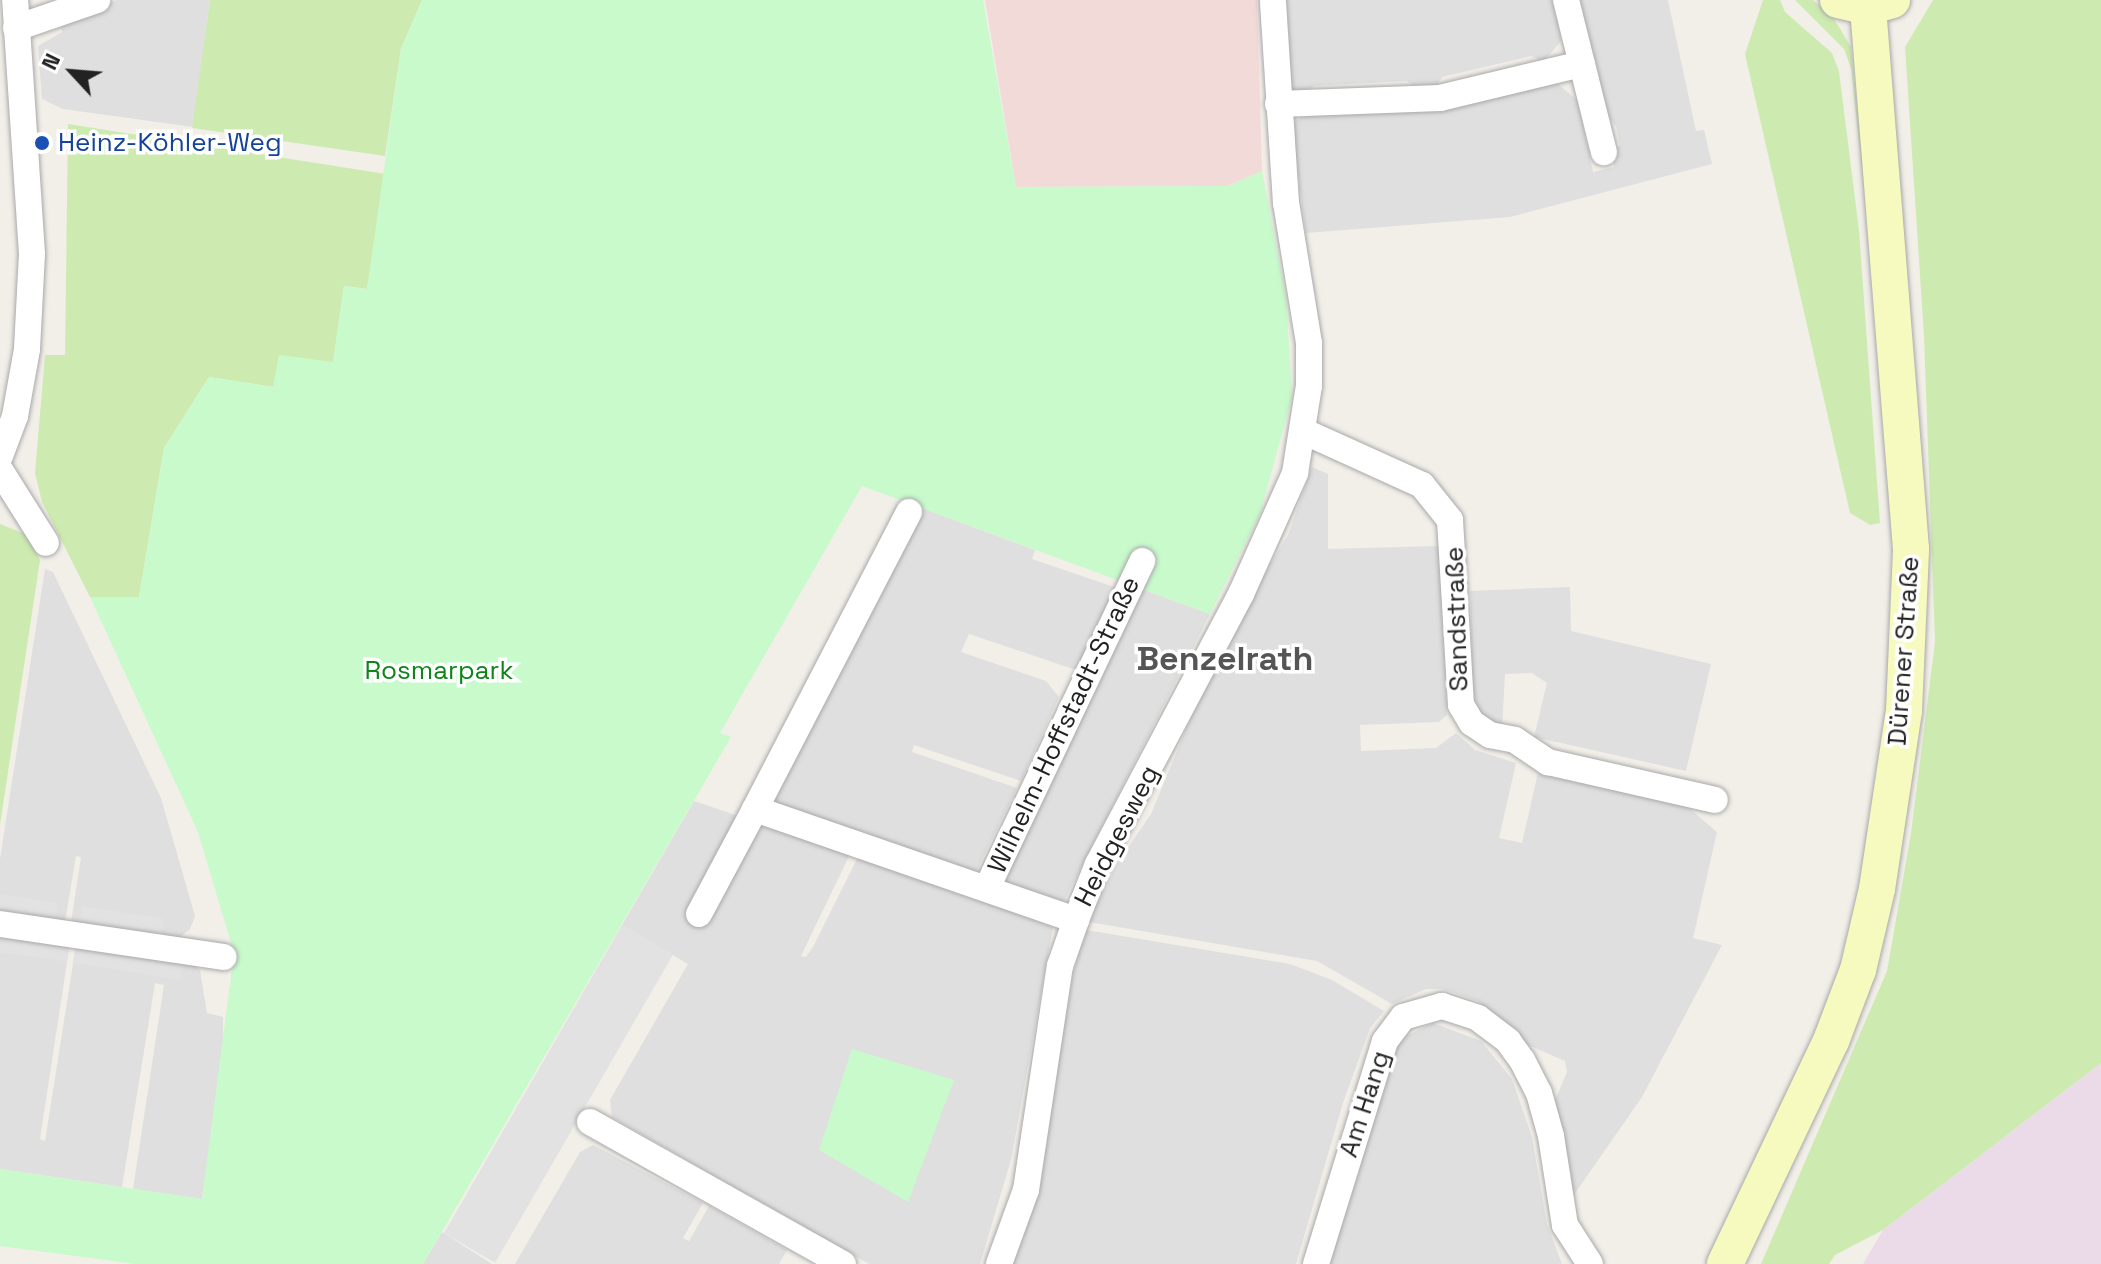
<!DOCTYPE html>
<meta charset="utf-8">
<style>
body{margin:0}
#map{position:relative;width:2101px;height:1264px;overflow:hidden;background:#f2efe9;font-family:"Space Grotesk",sans-serif}
div>[style]{position:absolute}
.residential>*{inset:0;background:#e0dfdf}
.commercial>*{inset:0;background:#f2dad9}
.industrial>*{inset:0;background:#ebdbe8}
.grass>*{inset:0;background:#cdebb0}
.park>*{inset:0;background:#c8facc}
.parking>*{inset:0;background:#e2e2e2;transform-origin:0 0}
.roads{filter:drop-shadow(0 0 2px #a9a9a9) drop-shadow(0 0 2px #a9a9a9)}
.street>*{height:26px;margin:-13px;padding:0 13px;transform-origin:13px;border-radius:13px;background:#fff}
.secondary>*{height:36px;margin:-18px;padding:0 18px;transform-origin:18px;border-radius:18px;background:#f7fabf}
.dots>*{width:22px;height:22px;translate:-50% -50%;box-sizing:border-box;border:4px solid #fff;border-radius:50%}
span{translate:-50% -50%;white-space:nowrap;text-align:center;line-height:1.15;-webkit-text-stroke:7px #fff;paint-order:stroke}
.transit-label{font-size:26px;color:#164399}
.left{translate:0 -50%;text-align:left}
.street-label{font-size:26px;color:#222}
.park-label{font-size:26px;color:#0c8416}
.district-label{font-size:34px;color:#555;font-weight:700}
.north{position:absolute;left:32px;top:32px;width:80px;height:80px;-webkit-text-stroke:6px #fff;paint-order:stroke;rotate:296deg;font-size:22px;font-weight:700;line-height:32px;text-align:center;color:#222}
.north::after{content:'';display:block;margin:auto;width:28px;height:36px;background:#222;clip-path:polygon(50% 0,100% 100%,50% 72%,0 100%)}
</style>
<div id="map">
<div class="residential">
<i style="clip-path:polygon(117px 0,210px 0,193px 127px,63px 109px,42px 99px,38px 46px,62px 32px,60px 25px)"></i>
<i style="clip-path:polygon(1282px 0,1554px 0,1561px 41px,1543px 62px,1531px 56px,1442px 77px,1435px 89px,1417px 90px,1407px 81px,1314px 86px,1305px 95px,1289px 90px)"></i>
<i style="clip-path:polygon(1575px 0,1668px 0,1696px 131px,1704px 130px,1712px 164px,1510px 217px,1306px 233px,1291px 124px,1302px 117px,1557px 83px,1578px 101px,1593px 172px,1614px 167px,1610px 149px,1620px 146px,1616px 126px,1596px 101px)"></i>
<i style="clip-path:polygon(1312px 467px,1328px 474px,1328px 549px,1439px 546px,1447px 715px,1439px 722px,1360px 725px,1361px 751px,1436px 748px,1456px 733px,1475px 750px,1516px 763px,1499px 838px,1522px 843px,1539px 768px,1682px 802px,1717px 832px,1693px 938px,1722px 945px,1642px 1097px,1571px 1199px,1554px 1103px,1567px 1072px,1565px 1061px,1521px 1042px,1478px 1001px,1443px 989px,1426px 989px,1392px 1004px,1317px 961px,1089px 922px,1114px 868px,1151px 814px,1221px 645px,1288px 535px)"></i>
<i style="clip-path:polygon(922px 508px,1035px 550px,1032px 559px,1117px 588px,1076px 670px,969px 634px,961px 652px,1046px 681px,1059px 697px,1021px 781px,914px 745px,912px 752px,1017px 788px,975px 874px,779px 807px,773px 795px)"></i>
<i style="clip-path:polygon(45px 569px,53px 572px,161px 798px,195px 916px,190px 929px,180px 937px,71px 923px,81px 857px,76px 856px,65px 922px,0 912px,0 859px)"></i>
<i style="clip-path:polygon(1570px 587px,1571px 631px,1711px 664px,1686px 771px,1534px 737px,1547px 683px,1532px 673px,1505px 674px,1502px 730px,1484px 720px,1473px 695px,1470px 591px)"></i>
<i style="clip-path:polygon(1139px 588px,1210px 614px,1064px 901px,1010px 886px,1003px 879px)"></i>
<i style="clip-path:polygon(694px 801px,850px 854px,801px 956px,806px 957px,813px 947px,858px 857px,1053px 927px,1011px 1160px,980px 1264px,869px 1264px,612px 1117px,610px 1100px,688px 964px,622px 925px)"></i>
<i style="clip-path:polygon(1086px 930px,1290px 964px,1332px 980px,1384px 1011px,1370px 1028px,1343px 1103px,1296px 1264px,1012px 1264px,1037px 1192px,1073px 974px)"></i>
<i style="clip-path:polygon(0 933px,70px 943px,40px 1139px,45px 1141px,76px 945px,192px 963px,200px 970px,207px 1013px,223px 1017px,223px 1063px,202px 1199px,133px 1189px,164px 985px,155px 983px,122px 1187px,0 1169px)"></i>
<i style="clip-path:polygon(1433px 1023px,1481px 1041px,1512px 1079px,1532px 1137px,1547px 1224px,1562px 1264px,1327px 1264px,1395px 1048px,1406px 1036px)"></i>
<i style="clip-path:polygon(593px 1145px,703px 1203px,683px 1238px,689px 1241px,709px 1206px,787px 1250px,779px 1264px,515px 1264px,580px 1152px)"></i>
<i style="clip-path:polygon(442px 1232px,492px 1264px,423px 1264px)"></i>
</div>
<div class="commercial">
<i style="clip-path:polygon(985px 0,1257px 0,1262px 171px,1228px 186px,1016px 187px)"></i>
</div>
<div class="industrial">
<i style="clip-path:polygon(2101px 1063px,2101px 1264px,1863px 1264px,1883px 1230px)"></i>
</div>
<div class="grass">
<i style="clip-path:polygon(210px 0,422px 0,401px 49px,385px 156px,192px 128px)"></i>
<i style="clip-path:polygon(1763px 0,1780px 0,1785px 12px,1832px 53px,1839px 71px,1859px 230px,1880px 523px,1870px 525px,1850px 513px,1745px 54px)"></i>
<i style="clip-path:polygon(1795px 0,1813px 0,1833px 17px,1851px 47px,1884px 375px,1851px 68px,1844px 49px)"></i>
<i style="clip-path:polygon(1933px 0,2101px 0,2101px 1063px,1883px 1230px,1835px 1255px,1829px 1264px,1761px 1264px,1887px 971px,1911px 833px,1935px 642px,1924px 336px,1905px 47px)"></i>
<i style="clip-path:polygon(68px 124px,386px 174px,367px 289px,344px 286px,333px 363px,273px 387px,209px 377px,164px 448px,139px 597px,90px 597px,42px 502px,35px 473px,45px 355px,65px 355px)"></i>
<i style="clip-path:polygon(0 524px,28px 535px,40px 560px,0 825px)"></i>
</div>
<div class="park">
<i style="clip-path:polygon(422px 0,983px 0,1016px 187px,1228px 186px,1262px 171px,1286px 298px,1292px 397px,1260px 514px,1210px 614px,862px 486px,720px 733px,731px 737px,423px 1264px,136px 1264px,0 1246px,0 1169px,202px 1199px,234px 953px,198px 832px,90px 597px,139px 597px,164px 448px,209px 377px,273px 387px,279px 355px,333px 362px,344px 286px,367px 289px,401px 49px)"></i>
<i style="clip-path:polygon(852px 1049px,954px 1080px,908px 1202px,819px 1150px)"></i>
</div>
<div class="parking">
<i style="left:1px;top:894px;width:57px;height:19px;rotate:9deg"></i>
<i style="left:82px;top:906px;width:82px;height:19px;rotate:9deg"></i>
<i style="left:622px;top:925px;width:59px;height:356px;rotate:30deg"></i>
<i style="left:0;top:934px;width:70px;height:18px;rotate:8deg"></i>
<i style="left:76px;top:945px;width:109px;height:18px;rotate:9deg"></i>
</div>
<div class="roads">
<div class="street">
<i style="left:1566px;top:0;width:157px;rotate:76deg"></i>
<i style="left:16px;top:28px;width:86px;rotate:-19.1deg"></i>
<i style="left:1278px;top:104px;width:162px;rotate:-2.1deg"></i>
<i style="left:1440px;top:98px;width:146px;rotate:-13.5deg"></i>
<i style="left:1303px;top:431px;width:131px;rotate:24.4deg"></i>
<i style="left:1422px;top:485px;width:45px;rotate:51.3deg"></i>
<i style="left:1450px;top:520px;width:185px;rotate:86.6deg"></i>
<i style="left:1461px;top:705px;width:21px;rotate:59deg"></i>
<i style="left:1472px;top:723px;width:22px;rotate:34deg"></i>
<i style="left:1490px;top:735px;width:25px;rotate:11deg"></i>
<i style="left:1515px;top:740px;width:40px;rotate:34deg"></i>
<i style="left:1548px;top:762px;width:171px;rotate:12.8deg"></i>
<i style="left:0;top:456px;width:43px;rotate:-69.4deg"></i>
<i style="left:15px;top:416px;width:68px;rotate:-79.8deg"></i>
<i style="left:27px;top:349px;width:95px;rotate:-87deg"></i>
<i style="left:32px;top:254px;width:255px;rotate:-93.8deg"></i>
<i style="left:0;top:470px;width:86px;rotate:57.8deg"></i>
<i style="left:909px;top:512px;width:335px;rotate:117.4deg"></i>
<i style="left:755px;top:809px;width:340px;rotate:19.1deg"></i>
<i style="left:987px;top:888px;width:362px;rotate:-64.6deg"></i>
<i style="left:699px;top:914px;width:119px;rotate:-61.9deg"></i>
<i style="left:0;top:924px;width:226px;rotate:8.4deg"></i>
<i style="left:590px;top:1122px;width:290px;rotate:29.3deg"></i>
<i style="left:999px;top:1264px;width:79px;rotate:-70deg"></i>
<i style="left:1026px;top:1190px;width:227px;rotate:-81.4deg"></i>
<i style="left:1060px;top:966px;width:49px;rotate:-70.8deg"></i>
<i style="left:1076px;top:920px;width:60px;rotate:-68.6deg"></i>
<i style="left:1098px;top:864px;width:306px;rotate:-62.1deg"></i>
<i style="left:1241px;top:594px;width:133px;rotate:-65.9deg"></i>
<i style="left:1295px;top:473px;width:88px;rotate:-80.9deg"></i>
<i style="left:1309px;top:386px;width:43px;rotate:-90deg"></i>
<i style="left:1309px;top:343px;width:142px;rotate:-99.3deg"></i>
<i style="left:1286px;top:203px;width:203px;rotate:-93.7deg"></i>
<i style="left:1316px;top:1264px;width:233px;rotate:-72.8deg"></i>
<i style="left:1385px;top:1041px;width:30px;rotate:-53deg"></i>
<i style="left:1403px;top:1017px;width:41px;rotate:-15.8deg"></i>
<i style="left:1442px;top:1006px;width:38px;rotate:18deg"></i>
<i style="left:1478px;top:1018px;width:38px;rotate:37deg"></i>
<i style="left:1508px;top:1041px;width:24px;rotate:54deg"></i>
<i style="left:1522px;top:1060px;width:37px;rotate:63deg"></i>
<i style="left:1539px;top:1093px;width:45px;rotate:74.4deg"></i>
<i style="left:1551px;top:1136px;width:90px;rotate:81.1deg"></i>
<i style="left:1565px;top:1225px;width:46px;rotate:57.3deg"></i>
</div>
<div class="secondary">
<i style="left:1838px;top:0;width:31px;rotate:13deg"></i>
<i style="left:1868px;top:7px;width:25px;rotate:-16deg"></i>
<i style="left:1725px;top:1264px;width:247px;rotate:-64.6deg"></i>
<i style="left:1831px;top:1041px;width:76px;rotate:-69.2deg"></i>
<i style="left:1858px;top:970px;width:83px;rotate:-76.8deg"></i>
<i style="left:1877px;top:889px;width:180px;rotate:-81.4deg"></i>
<i style="left:1904px;top:711px;width:162px;rotate:-87.5deg"></i>
<i style="left:1911px;top:549px;width:544px;rotate:-94.54deg"></i>
</div>
</div>
<div class="dots">
<i style="left:42px;top:143px;background:#1a4fb4"></i>
</div>
<div class="transit-label">
<span class="left" style="left:58px;top:143px">Heinz-Köhler-Weg</span>
</div>
<div class="street-label">
<span style="left:1457px;top:619px;rotate:-92deg">Sandstraße</span>
<span style="left:1904px;top:651px;rotate:-86deg">Dürener Straße</span>
<span style="left:1064px;top:725px;rotate:-65deg">Wilhelm-Hoffstadt-Straße</span>
<span style="left:1117px;top:836px;rotate:-63deg">Heidgesweg</span>
<span style="left:1365px;top:1104px;rotate:-72deg">Am Hang</span>
</div>
<div class="park-label">
<span style="left:439px;top:671px">Rosmarpark</span>
</div>
<div class="district-label">
<span style="left:1225px;top:659px">Benzelrath</span>
</div>
<div class="north">N</div>
</div>
